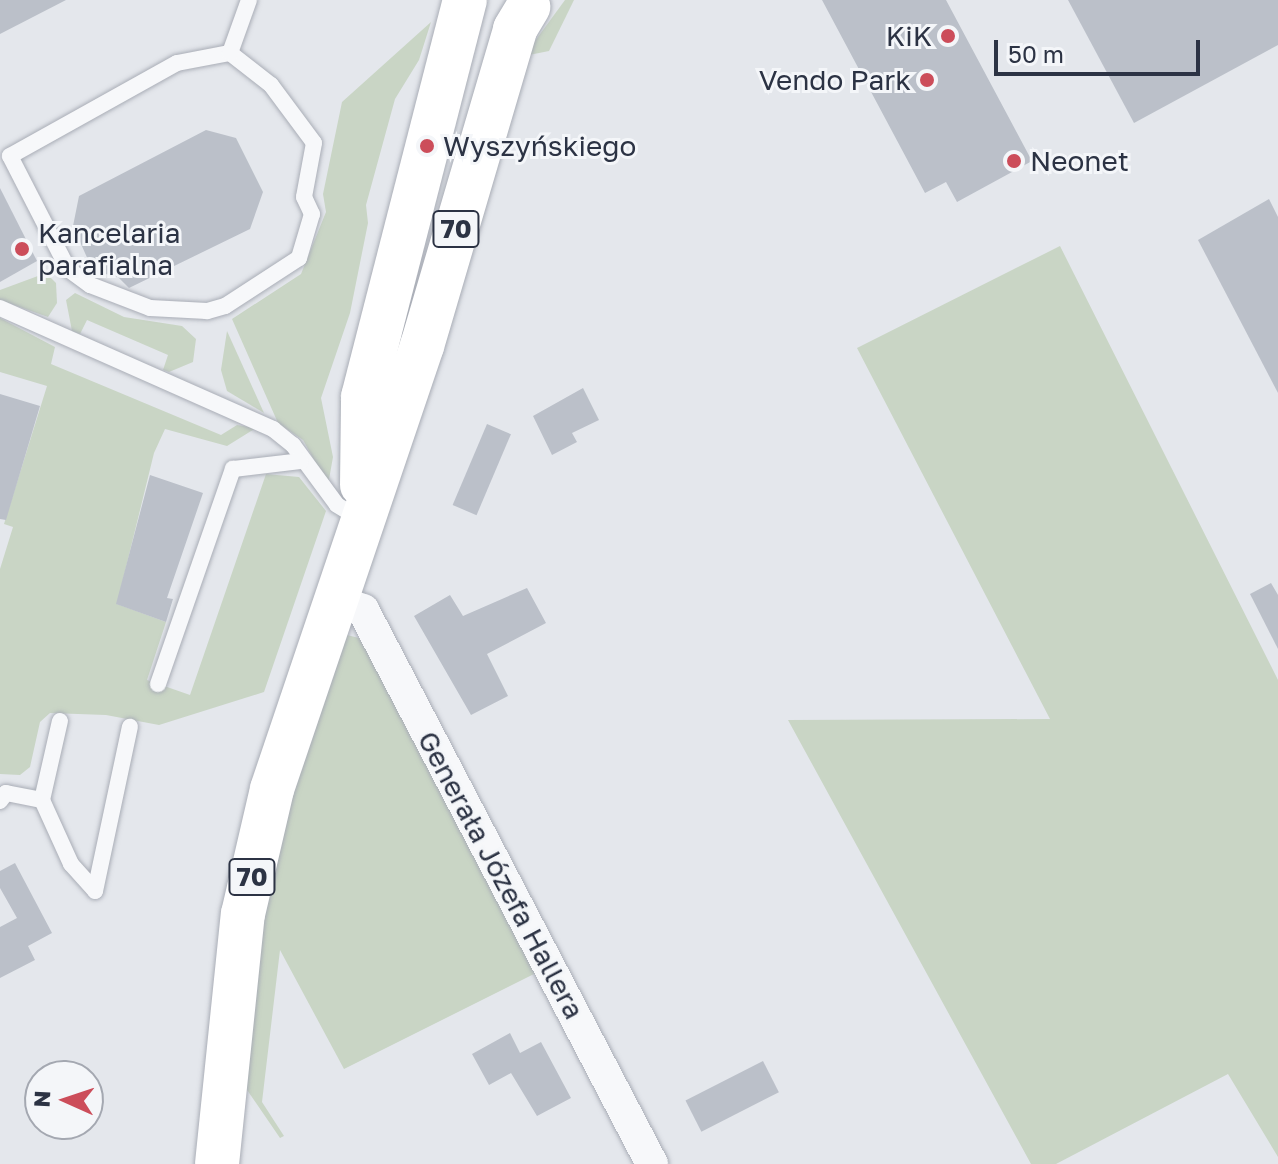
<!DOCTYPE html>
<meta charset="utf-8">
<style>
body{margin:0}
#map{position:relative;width:1278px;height:1164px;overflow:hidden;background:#e4e7ec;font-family:"Golos Text",sans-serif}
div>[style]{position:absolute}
.green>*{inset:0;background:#c9d5c5}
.building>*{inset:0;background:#bbc0c9;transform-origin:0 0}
.roads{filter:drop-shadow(0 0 2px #a9adb6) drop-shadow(0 0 2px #a9adb6)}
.lane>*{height:16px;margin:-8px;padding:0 8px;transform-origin:8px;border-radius:8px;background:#f7f8fa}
.street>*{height:32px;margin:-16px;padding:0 16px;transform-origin:16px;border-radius:16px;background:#f7f8fa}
.primary>*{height:44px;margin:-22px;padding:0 22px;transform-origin:22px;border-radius:22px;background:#fff}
.dots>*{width:22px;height:22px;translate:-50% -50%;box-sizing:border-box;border:4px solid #f4f6f9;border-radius:50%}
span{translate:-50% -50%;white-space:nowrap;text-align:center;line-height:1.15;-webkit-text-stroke:6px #f4f6f9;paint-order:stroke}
.shield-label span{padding:2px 6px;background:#f4f6f9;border:2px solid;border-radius:6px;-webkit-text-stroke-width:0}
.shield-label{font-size:26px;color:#2c3344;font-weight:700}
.poi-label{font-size:28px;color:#2c3344}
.right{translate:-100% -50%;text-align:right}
.left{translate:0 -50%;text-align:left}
.street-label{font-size:28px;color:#2c3344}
.north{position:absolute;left:24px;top:1060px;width:80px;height:80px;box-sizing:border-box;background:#f4f6f9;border:2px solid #a4a8b1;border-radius:50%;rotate:273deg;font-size:22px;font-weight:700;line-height:32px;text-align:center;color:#2c3344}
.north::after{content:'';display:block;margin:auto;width:28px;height:36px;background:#cc4d5a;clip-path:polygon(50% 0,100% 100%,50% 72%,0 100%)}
.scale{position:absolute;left:994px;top:40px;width:206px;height:36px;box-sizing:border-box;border:4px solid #2c3344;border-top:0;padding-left:10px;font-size:24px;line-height:28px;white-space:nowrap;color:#2c3344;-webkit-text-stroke:6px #f4f6f9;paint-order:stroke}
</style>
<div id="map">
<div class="green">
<i style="clip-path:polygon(565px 0,574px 0,549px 51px,524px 56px)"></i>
<i style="clip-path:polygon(431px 22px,419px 60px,395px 99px,366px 205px,368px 223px,350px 313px,321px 398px,333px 457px,328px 485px,303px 440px,278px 423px,232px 319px,301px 274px,326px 212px,323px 194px,342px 102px)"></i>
<i style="clip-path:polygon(1060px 246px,1278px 680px,1278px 1157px,1228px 1074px,1056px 1164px,1031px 1164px,788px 720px,1050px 719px,857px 348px)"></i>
<i style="clip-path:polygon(46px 273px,56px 283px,57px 303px,48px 317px,0 300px,0 290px)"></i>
<i style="clip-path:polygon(75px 293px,124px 317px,182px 326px,196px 339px,193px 362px,169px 372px,163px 370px,168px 355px,87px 320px,80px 334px,72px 331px,66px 300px)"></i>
<i style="clip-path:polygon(0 318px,55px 347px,51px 364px,221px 435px,237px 425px,256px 428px,227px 446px,165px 429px,154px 453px,117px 604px,166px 622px,147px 680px,190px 695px,266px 474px,299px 477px,326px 511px,264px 692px,159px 725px,106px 715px,50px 713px,40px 722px,30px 767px,20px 775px,0 774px,0 569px,13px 527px,4px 524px,47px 386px,0 372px)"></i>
<i style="clip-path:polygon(227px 331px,264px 413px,227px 391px,221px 370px)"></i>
<i style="clip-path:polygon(347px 635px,359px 638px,386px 683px,538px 972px,344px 1069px,280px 950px,262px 1102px,284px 1136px,280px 1138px,243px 1084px,259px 935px,283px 822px)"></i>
</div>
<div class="building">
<i style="clip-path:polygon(0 0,66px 0,0 34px)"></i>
<i style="clip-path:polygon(822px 0,946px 0,1032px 161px,957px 202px,946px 182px,925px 193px)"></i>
<i style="clip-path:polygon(1068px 0,1278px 0,1278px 45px,1134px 123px)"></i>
<i style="clip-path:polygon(206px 130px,236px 138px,263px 192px,250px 229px,129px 288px,118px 277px,93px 271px,73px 226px,79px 196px)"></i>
<i style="clip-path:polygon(0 188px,37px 261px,0 282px)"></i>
<i style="clip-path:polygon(1269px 199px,1278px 217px,1278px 393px,1198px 240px)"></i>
<i style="clip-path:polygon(583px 388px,599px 420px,572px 433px,577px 442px,552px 455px,533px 416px)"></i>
<i style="clip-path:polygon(0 394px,40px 406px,6px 520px,0 519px)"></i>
<i style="left:487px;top:424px;width:26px;height:88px;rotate:23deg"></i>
<i style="clip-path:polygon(150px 475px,203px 493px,167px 598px,173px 599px,166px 622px,116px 604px)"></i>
<i style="clip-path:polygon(1271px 583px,1278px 595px,1278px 649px,1250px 594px)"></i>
<i style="clip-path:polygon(527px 588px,546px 623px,487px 654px,508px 696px,471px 715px,414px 616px,450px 595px,463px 616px)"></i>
<i style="clip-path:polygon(15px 863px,52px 933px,28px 946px,35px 960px,0 978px,0 927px,17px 918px,0 888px,0 871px)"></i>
<i style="clip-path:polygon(510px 1033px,520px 1053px,541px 1042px,571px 1098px,537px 1116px,511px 1073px,489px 1085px,472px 1054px)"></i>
<i style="left:763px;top:1061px;width:35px;height:87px;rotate:63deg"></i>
</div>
<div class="roads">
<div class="lane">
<i style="left:230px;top:53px;width:52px;rotate:38deg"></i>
<i style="left:271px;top:85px;width:72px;rotate:53.4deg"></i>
<i style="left:314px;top:143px;width:55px;rotate:100.5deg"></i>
<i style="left:304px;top:197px;width:19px;rotate:65deg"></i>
<i style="left:312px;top:214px;width:46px;rotate:106.5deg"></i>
<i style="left:299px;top:258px;width:88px;rotate:147deg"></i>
<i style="left:225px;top:306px;width:19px;rotate:164deg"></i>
<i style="left:207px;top:311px;width:57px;rotate:-177deg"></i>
<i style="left:150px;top:308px;width:64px;rotate:-159deg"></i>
<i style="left:90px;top:285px;width:27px;rotate:-144deg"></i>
<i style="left:68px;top:269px;width:127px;rotate:-117.2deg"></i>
<i style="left:10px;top:156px;width:191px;rotate:-29.1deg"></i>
<i style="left:177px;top:63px;width:54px;rotate:-10.7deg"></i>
<i style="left:230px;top:53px;width:56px;rotate:-70.3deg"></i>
<i style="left:0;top:308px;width:299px;rotate:23.9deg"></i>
<i style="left:273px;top:429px;width:26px;rotate:39deg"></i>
<i style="left:293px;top:445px;width:74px;rotate:53.7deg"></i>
<i style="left:337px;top:505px;width:27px;rotate:31deg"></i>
<i style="left:158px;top:684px;width:228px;rotate:-70.8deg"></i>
<i style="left:233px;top:469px;width:68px;rotate:-6.7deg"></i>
<i style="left:42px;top:800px;width:70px;rotate:65.6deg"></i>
<i style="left:71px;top:864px;width:36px;rotate:48deg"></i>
<i style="left:95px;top:891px;width:168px;rotate:-78deg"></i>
<i style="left:0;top:801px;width:10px;rotate:-53deg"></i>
<i style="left:6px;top:793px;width:37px;rotate:11deg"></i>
<i style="left:42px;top:800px;width:81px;rotate:-77.2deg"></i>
</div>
<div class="street">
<i style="left:338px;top:601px;width:27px;rotate:20deg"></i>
<i style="left:363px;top:610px;width:625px;rotate:62.45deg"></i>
</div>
<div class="primary">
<i style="left:362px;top:485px;width:88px;rotate:-89.3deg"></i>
<i style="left:363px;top:397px;width:410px;rotate:-75.6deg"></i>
<i style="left:217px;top:1164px;width:251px;rotate:-84.1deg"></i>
<i style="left:243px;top:914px;width:128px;rotate:-76.9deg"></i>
<i style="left:272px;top:789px;width:468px;rotate:-71.3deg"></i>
<i style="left:422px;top:346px;width:330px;rotate:-73.6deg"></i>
<i style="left:515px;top:29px;width:26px;rotate:-59deg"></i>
</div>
</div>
<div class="dots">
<i style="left:948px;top:36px;background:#cc4d5a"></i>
<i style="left:927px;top:80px;background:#cc4d5a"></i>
<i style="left:427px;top:146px;background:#cc4d5a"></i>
<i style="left:1014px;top:161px;background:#cc4d5a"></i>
<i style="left:22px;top:249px;background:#cc4d5a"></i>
</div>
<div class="shield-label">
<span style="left:456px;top:229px">70</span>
<span style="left:252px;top:877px">70</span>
</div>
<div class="poi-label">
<span class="right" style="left:932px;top:36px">KiK</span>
<span class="right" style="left:911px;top:80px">Vendo Park</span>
<span class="left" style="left:443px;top:146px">Wyszyńskiego</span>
<span class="left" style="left:1030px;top:161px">Neonet</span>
<span class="left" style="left:38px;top:249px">Kancelaria<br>parafialna</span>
</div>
<div class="street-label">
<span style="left:501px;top:875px;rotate:62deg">Generała Józefa Hallera</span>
</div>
<div class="north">N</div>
<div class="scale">50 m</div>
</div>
